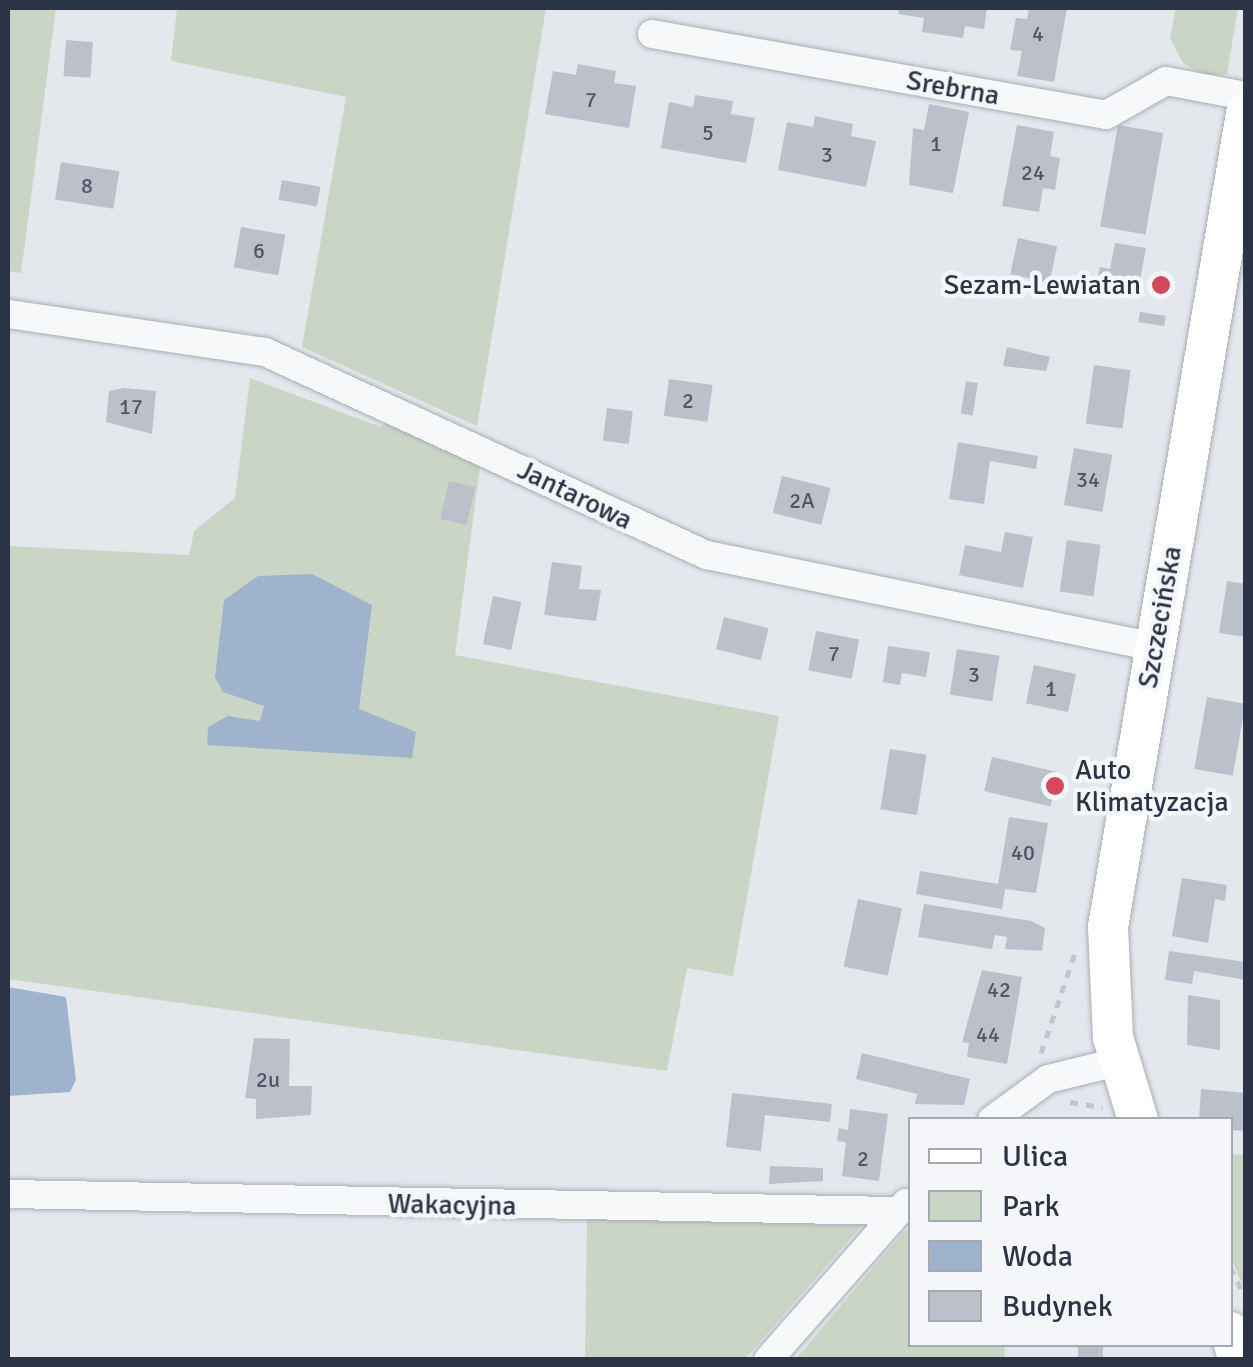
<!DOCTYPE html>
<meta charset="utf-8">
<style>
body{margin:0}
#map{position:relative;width:1253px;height:1367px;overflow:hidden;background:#e4e7ec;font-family:Signika,sans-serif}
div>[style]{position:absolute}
.green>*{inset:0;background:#c9d6c5}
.water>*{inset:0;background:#9fb4cc}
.building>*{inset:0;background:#bbc0ca;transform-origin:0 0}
.path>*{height:5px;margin-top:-2.5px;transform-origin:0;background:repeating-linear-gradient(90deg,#c2c5cb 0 8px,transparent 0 16px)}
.roads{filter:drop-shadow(0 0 2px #a9aeb7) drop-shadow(0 0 2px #a9aeb7)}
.street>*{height:28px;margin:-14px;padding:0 14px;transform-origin:14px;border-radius:14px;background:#f7f8fa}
.secondary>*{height:40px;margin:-20px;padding:0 20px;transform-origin:20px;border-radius:20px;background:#fff}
.dots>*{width:28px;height:28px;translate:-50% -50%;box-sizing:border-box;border:5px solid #f4f6f9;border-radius:50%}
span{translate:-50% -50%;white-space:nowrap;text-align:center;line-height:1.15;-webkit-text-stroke:9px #f4f6f9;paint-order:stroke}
.number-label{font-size:22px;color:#4f5766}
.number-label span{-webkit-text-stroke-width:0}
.street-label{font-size:28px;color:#2b3445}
.poi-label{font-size:28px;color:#2b3445}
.right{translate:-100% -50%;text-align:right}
.left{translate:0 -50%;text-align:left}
.frame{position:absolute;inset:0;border:10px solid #2b3445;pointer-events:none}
.legend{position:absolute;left:908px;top:1117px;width:325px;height:230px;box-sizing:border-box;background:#f4f6f9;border:2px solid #a4a8b1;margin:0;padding:12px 18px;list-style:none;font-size:30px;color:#2b3445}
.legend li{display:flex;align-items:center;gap:20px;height:50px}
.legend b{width:50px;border:2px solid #a4a8b1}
</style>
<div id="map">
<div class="green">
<i style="clip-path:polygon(8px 8px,56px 8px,21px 273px,8px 271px)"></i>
<i style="clip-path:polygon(177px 8px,546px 8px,477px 426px,302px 347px,346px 97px,171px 61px)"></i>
<i style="clip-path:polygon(1176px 8px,1238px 8px,1227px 74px,1204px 75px,1183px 63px,1170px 39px)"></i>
<i style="clip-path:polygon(250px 378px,381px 427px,398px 416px,481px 459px,455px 655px,779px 716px,733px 976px,687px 968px,667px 1071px,8px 979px,8px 546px,189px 555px,194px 531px,235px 498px)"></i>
<i style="clip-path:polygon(1230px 1154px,1245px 1155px,1245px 1290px,1231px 1258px)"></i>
<i style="clip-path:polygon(587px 1217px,869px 1217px,745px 1359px,585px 1360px)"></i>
<i style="clip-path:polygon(904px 1231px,910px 1232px,910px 1344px,1004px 1345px,1005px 1359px,796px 1359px)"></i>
</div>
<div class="water">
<i style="clip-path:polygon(312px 574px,372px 605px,359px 709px,416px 732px,412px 758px,207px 745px,208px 727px,228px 716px,260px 721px,264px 706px,223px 692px,215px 677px,224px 600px,258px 576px)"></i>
<i style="clip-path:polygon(8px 987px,66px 997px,76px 1080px,70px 1092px,8px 1096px)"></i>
</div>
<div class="building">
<i style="clip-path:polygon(899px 8px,987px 8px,984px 29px,965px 26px,963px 38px,922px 32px,924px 18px,898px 14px)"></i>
<i style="clip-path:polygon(1029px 8px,1067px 8px,1054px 82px,1017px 76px,1022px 51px,1010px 50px,1016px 18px,1027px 19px)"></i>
<i style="left:66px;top:40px;width:27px;height:36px;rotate:4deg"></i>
<i style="clip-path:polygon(578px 64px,616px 71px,614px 83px,636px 86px,629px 128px,545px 114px,553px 71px,576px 75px)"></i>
<i style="clip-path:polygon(695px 95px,733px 101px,731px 114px,755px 118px,746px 163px,661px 148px,669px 102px,693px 107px)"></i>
<i style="clip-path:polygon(929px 104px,969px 112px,953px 193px,909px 185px,913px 128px,924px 130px)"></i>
<i style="clip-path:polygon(815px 116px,853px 124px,851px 136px,876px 141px,866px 187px,778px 170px,787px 122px,813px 127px)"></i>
<i style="clip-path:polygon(1017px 125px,1054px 132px,1050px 156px,1060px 158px,1055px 190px,1043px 188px,1039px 212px,1002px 206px)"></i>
<i style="left:1118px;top:125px;width:46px;height:103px;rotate:10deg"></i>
<i style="left:61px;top:162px;width:59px;height:38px;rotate:9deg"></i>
<i style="left:282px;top:180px;width:39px;height:20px;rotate:10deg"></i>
<i style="left:241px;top:227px;width:45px;height:41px;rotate:10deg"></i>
<i style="left:1018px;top:238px;width:40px;height:37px;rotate:12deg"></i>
<i style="clip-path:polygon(1115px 243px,1146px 248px,1137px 297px,1106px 292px,1107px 283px,1097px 281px,1100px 267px,1110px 269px)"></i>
<i style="left:1140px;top:312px;width:26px;height:10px;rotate:9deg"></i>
<i style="clip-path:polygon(1007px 347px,1050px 357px,1046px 371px,1003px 366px)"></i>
<i style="left:1094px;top:365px;width:37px;height:59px;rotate:8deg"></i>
<i style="left:669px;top:379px;width:44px;height:37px;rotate:8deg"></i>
<i style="left:966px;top:381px;width:12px;height:33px;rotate:9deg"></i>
<i style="clip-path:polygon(124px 388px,156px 391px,152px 434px,106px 422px,109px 391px)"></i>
<i style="left:607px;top:408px;width:26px;height:33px;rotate:7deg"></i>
<i style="clip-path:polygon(958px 442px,1038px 456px,1036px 469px,990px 461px,984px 504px,949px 499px)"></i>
<i style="left:1074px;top:448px;width:39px;height:58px;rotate:10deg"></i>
<i style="left:782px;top:476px;width:50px;height:38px;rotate:14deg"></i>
<i style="left:449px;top:481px;width:27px;height:39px;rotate:13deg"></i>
<i style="clip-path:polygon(1005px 532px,1033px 537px,1023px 588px,959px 575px,965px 545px,1001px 552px)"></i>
<i style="left:1067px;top:540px;width:34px;height:52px;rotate:8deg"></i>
<i style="clip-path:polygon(552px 562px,582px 566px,579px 589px,601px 590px,596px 621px,544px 615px)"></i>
<i style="clip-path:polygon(1227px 581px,1246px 584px,1246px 637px,1219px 633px)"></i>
<i style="left:493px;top:596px;width:29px;height:49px;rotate:12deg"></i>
<i style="left:724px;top:617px;width:46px;height:33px;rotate:14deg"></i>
<i style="left:816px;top:631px;width:44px;height:40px;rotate:11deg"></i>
<i style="clip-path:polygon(888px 646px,930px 652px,926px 677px,902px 673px,900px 685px,883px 682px)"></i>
<i style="left:957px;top:649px;width:43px;height:46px;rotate:9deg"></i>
<i style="left:1034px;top:665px;width:43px;height:39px;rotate:12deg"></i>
<i style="left:1207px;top:697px;width:39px;height:73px;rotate:10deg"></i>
<i style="left:890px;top:749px;width:37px;height:61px;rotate:9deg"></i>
<i style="left:992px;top:757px;width:68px;height:35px;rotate:13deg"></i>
<i style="clip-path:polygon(1009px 817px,1048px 823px,1036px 893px,1005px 889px,1002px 909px,916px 894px,920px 871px,998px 884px)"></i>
<i style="clip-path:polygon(1182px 878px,1227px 885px,1225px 901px,1215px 899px,1208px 943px,1172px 936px)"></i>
<i style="left:858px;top:899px;width:45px;height:69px;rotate:12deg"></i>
<i style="clip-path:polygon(924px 904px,1031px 921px,1045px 928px,1042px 951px,1005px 949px,1007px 937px,995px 935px,992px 949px,918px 937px)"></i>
<i style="clip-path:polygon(1169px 951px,1246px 962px,1246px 980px,1194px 971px,1192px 984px,1165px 980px)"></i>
<i style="clip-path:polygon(982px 970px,1022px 977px,1007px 1064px,967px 1057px,969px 1043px,962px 1042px)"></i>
<i style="clip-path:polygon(1188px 995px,1220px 1000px,1220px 1050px,1187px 1045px)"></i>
<i style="clip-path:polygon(254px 1038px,290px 1039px,289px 1086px,312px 1086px,311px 1115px,256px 1119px,256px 1099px,245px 1098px)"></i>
<i style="clip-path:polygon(862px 1053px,970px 1079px,964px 1105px,915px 1104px,917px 1094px,856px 1079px)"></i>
<i style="clip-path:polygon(1201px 1089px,1246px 1093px,1246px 1131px,1230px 1130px,1230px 1120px,1199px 1120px)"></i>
<i style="clip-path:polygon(732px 1093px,832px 1104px,830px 1122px,765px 1115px,761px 1151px,726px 1147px)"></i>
<i style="clip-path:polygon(850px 1109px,888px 1114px,879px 1181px,842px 1176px,846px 1142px,837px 1141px,839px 1128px,848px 1130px)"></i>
<i style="clip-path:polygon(770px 1166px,823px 1168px,823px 1181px,769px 1184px)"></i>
<i style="left:1078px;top:1344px;width:25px;height:16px"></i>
</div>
<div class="path">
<i style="left:1041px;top:1053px;width:109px;rotate:-71.2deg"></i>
<i style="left:1070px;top:1102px;width:33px;rotate:9deg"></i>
<i style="left:1230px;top:1267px;width:36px;rotate:63deg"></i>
</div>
<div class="roads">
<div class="street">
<i style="left:652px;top:34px;width:461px;rotate:10.1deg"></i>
<i style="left:1106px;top:115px;width:69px;rotate:-29.5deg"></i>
<i style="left:1166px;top:81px;width:81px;rotate:10.6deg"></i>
<i style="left:8px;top:314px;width:260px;rotate:8.4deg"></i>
<i style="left:265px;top:352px;width:486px;rotate:24.7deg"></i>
<i style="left:707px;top:555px;width:457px;rotate:11.6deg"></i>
<i style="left:992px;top:1120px;width:69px;rotate:-36.2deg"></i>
<i style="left:1048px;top:1079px;width:72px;rotate:-13.7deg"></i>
<i style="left:8px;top:1194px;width:889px;rotate:1.1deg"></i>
<i style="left:768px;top:1360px;width:209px;rotate:-48.7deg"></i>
</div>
<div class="secondary">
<i style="left:1138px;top:1120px;width:87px;rotate:-106.8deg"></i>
<i style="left:1113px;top:1037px;width:110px;rotate:-92.6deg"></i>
<i style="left:1108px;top:927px;width:825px;rotate:-80.37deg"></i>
<i style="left:1230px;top:1332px;width:29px;rotate:72deg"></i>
</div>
</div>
<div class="dots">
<i style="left:1161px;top:285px;background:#d1495b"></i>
<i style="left:1055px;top:786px;background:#d1495b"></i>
</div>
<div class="number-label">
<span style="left:1038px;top:34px">4</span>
<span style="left:591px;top:100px">7</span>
<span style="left:708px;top:133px">5</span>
<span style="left:936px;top:144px">1</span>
<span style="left:827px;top:155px">3</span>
<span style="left:1033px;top:173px">24</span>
<span style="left:87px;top:186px">8</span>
<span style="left:259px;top:251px">6</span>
<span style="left:688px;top:401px">2</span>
<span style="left:131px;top:407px">17</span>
<span style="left:1088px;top:480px">34</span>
<span style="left:802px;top:501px">2A</span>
<span style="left:834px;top:654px">7</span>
<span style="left:974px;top:675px">3</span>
<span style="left:1051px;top:689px">1</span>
<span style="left:1023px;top:853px">40</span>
<span style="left:999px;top:990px">42</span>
<span style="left:988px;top:1035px">44</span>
<span style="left:268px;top:1080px">2u</span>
<span style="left:863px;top:1159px">2</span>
</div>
<div class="street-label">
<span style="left:953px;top:88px;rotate:10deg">Srebrna</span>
<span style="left:575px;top:495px;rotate:26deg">Jantarowa</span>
<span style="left:1160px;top:617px;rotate:-80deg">Szczecińska</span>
<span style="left:452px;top:1205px;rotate:1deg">Wakacyjna</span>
</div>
<div class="poi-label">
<span class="right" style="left:1141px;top:285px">Sezam-Lewiatan</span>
<span class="left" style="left:1075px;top:786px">Auto<br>Klimatyzacja</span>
</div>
<div class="frame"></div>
<ul class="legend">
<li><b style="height:12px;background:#fff"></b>Ulica</li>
<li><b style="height:28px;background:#c9d6c5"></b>Park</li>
<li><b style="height:28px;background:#9fb4cc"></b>Woda</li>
<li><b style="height:28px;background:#bbc0ca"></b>Budynek</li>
</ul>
</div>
